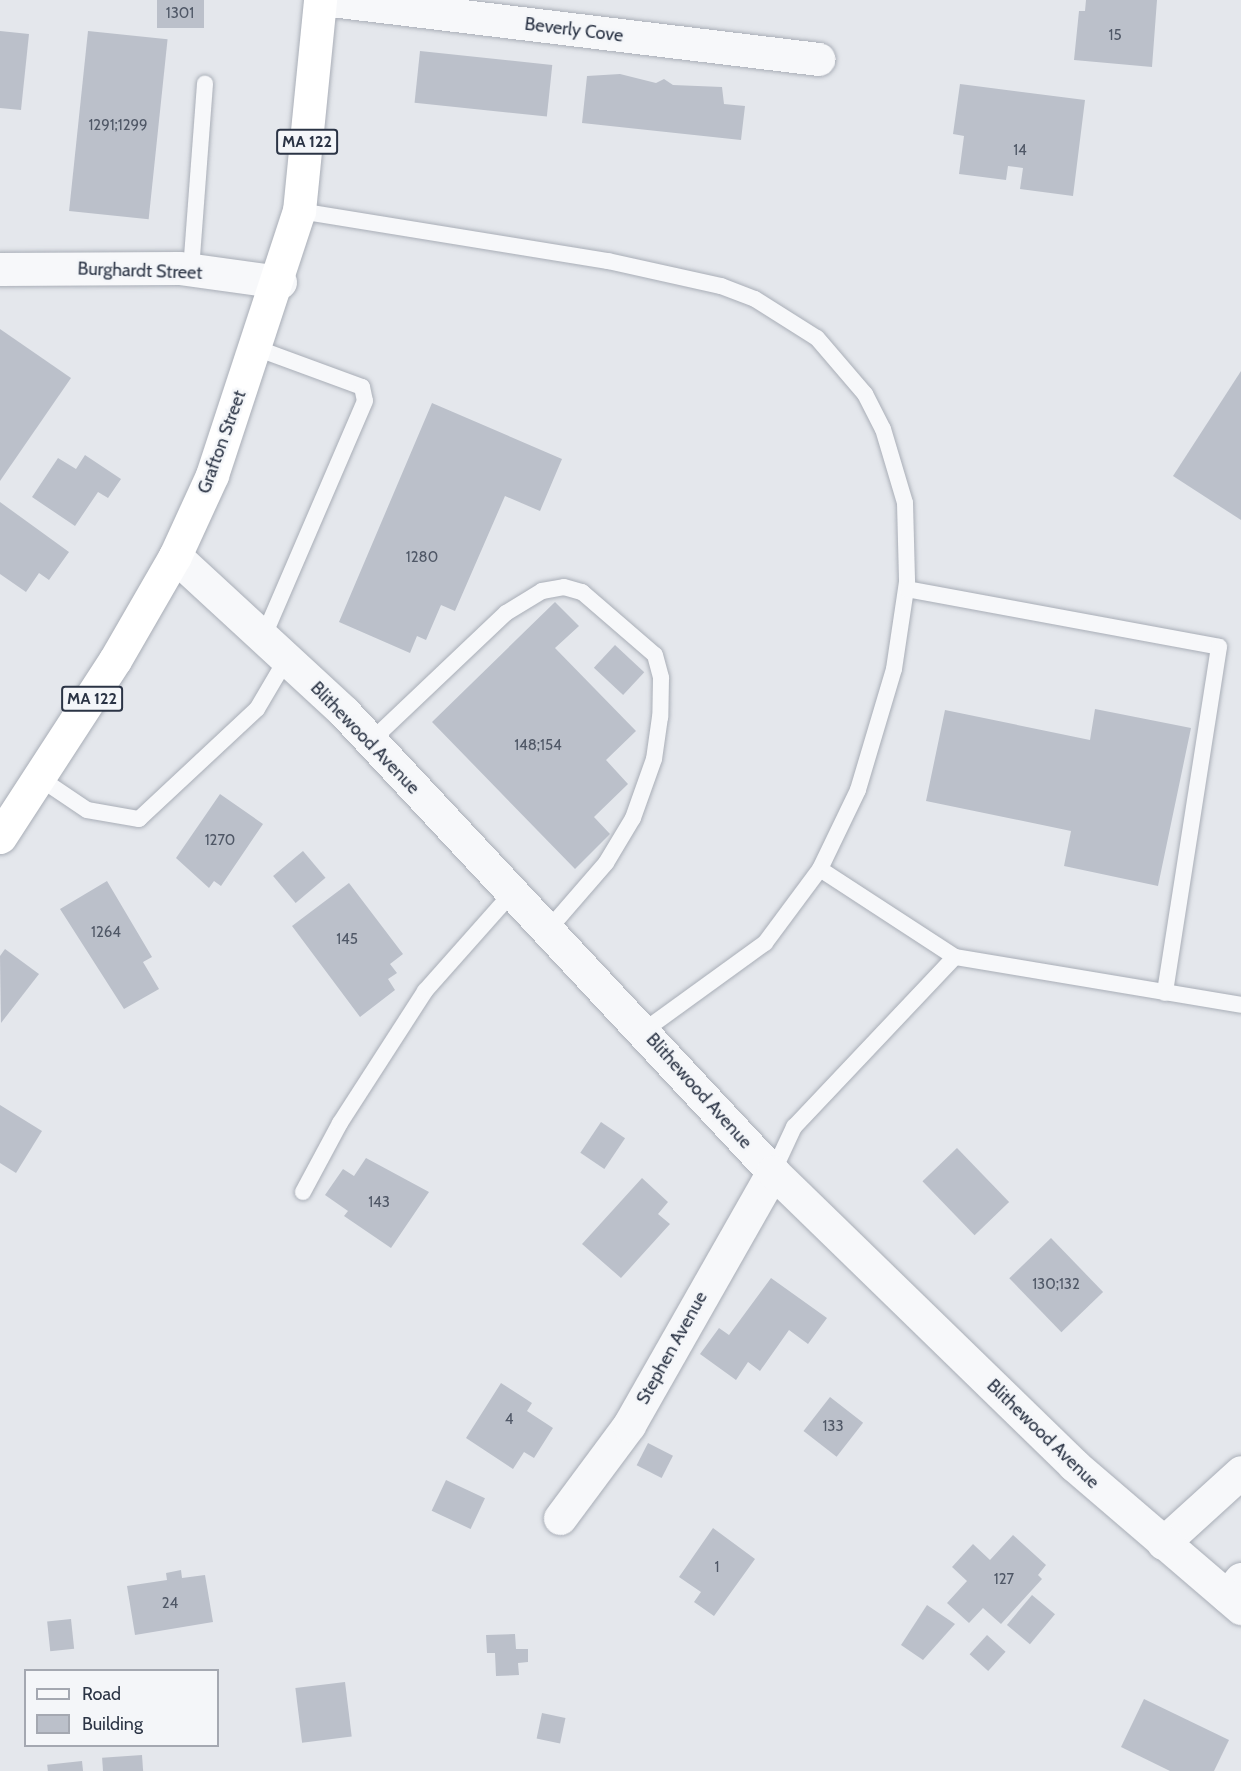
<!DOCTYPE html>
<style>
body{margin:0}
#map{position:relative;width:1241px;height:1771px;overflow:hidden;background:#e4e7ec;font-family:Cabin,sans-serif}
div>[style]{position:absolute}
.building>*{inset:0;background:#bbc0ca;transform-origin:0 0}
.roads{filter:drop-shadow(0 0 2px #a9aeb7) drop-shadow(0 0 2px #a9aeb7)}
.service>*{height:16px;margin:-8px;padding:0 8px;transform-origin:8px;border-radius:8px;background:#f7f8fa}
.minor>*{height:33px;margin:-16.5px;padding:0 16.5px;transform-origin:16.5px;border-radius:16.5px;background:#f7f8fa}
.tertiary>*{height:33px;margin:-16.5px;padding:0 16.5px;transform-origin:16.5px;border-radius:16.5px;background:#f7f8fa}
.trunk>*{height:33px;margin:-16.5px;padding:0 16.5px;transform-origin:16.5px;border-radius:16.5px;background:#fff}
span{translate:-50% -50%;white-space:nowrap;text-align:center;line-height:1.15;-webkit-text-stroke:5px #f4f6f9;paint-order:stroke}
.number-label{font-size:15px;color:#4f5766}
.number-label span{-webkit-text-stroke-width:0}
.shield-label span{padding:2px 4px;background:#f4f6f9;border:2px solid;border-radius:4px;-webkit-text-stroke-width:0}
.shield-label{font-size:16px;color:#2b3445;font-weight:700}
.street-label{font-size:18px;color:#2b3445}
.legend{position:absolute;left:24px;top:1669px;width:195px;height:78px;box-sizing:border-box;background:#f4f6f9;border:2px solid #a4a8b1;margin:0;padding:8px 10px;list-style:none;font-size:18px;color:#2b3445}
.legend li{display:flex;align-items:center;gap:12px;height:30px}
.legend b{width:30px;border:2px solid #a4a8b1}
</style>
<div id="map">
<div class="building">
<i style="left:157px;top:0;width:47px;height:28px"></i>
<i style="clip-path:polygon(1086px 0,1157px 0,1152px 67px,1074px 60px,1079px 11px,1085px 11px)"></i>
<i style="clip-path:polygon(0 31px,29px 34px,21px 110px,0 108px)"></i>
<i style="left:88px;top:31px;width:80px;height:181px;rotate:6deg"></i>
<i style="left:420px;top:51px;width:133px;height:52px;rotate:6deg"></i>
<i style="clip-path:polygon(620px 74px,656px 83px,664px 79px,673px 85px,722px 87px,724px 104px,745px 106px,741px 140px,582px 123px,587px 76px)"></i>
<i style="clip-path:polygon(960px 84px,1085px 100px,1073px 196px,1020px 189px,1023px 168px,1008px 166px,1006px 180px,959px 174px,964px 136px,953px 134px)"></i>
<i style="clip-path:polygon(0 329px,71px 378px,0 481px)"></i>
<i style="clip-path:polygon(1241px 371px,1241px 520px,1173px 476px)"></i>
<i style="clip-path:polygon(432px 403px,562px 459px,540px 511px,505px 496px,455px 611px,441px 605px,426px 640px,417px 636px,410px 653px,339px 622px)"></i>
<i style="clip-path:polygon(85px 455px,121px 479px,108px 498px,98px 492px,75px 526px,32px 497px,58px 458px,76px 469px)"></i>
<i style="clip-path:polygon(0 502px,69px 552px,49px 580px,39px 573px,26px 592px,0 574px)"></i>
<i style="clip-path:polygon(555px 602px,579px 626px,555px 648px,636px 731px,606px 760px,628px 784px,594px 817px,610px 834px,575px 869px,432px 722px)"></i>
<i style="left:615px;top:645px;width:40px;height:31px;rotate:43deg"></i>
<i style="clip-path:polygon(1095px 709px,1191px 728px,1158px 886px,1064px 866px,1071px 831px,926px 801px,945px 710px,1090px 740px)"></i>
<i style="clip-path:polygon(220px 794px,263px 824px,221px 886px,214px 881px,209px 888px,176px 858px)"></i>
<i style="left:303px;top:851px;width:35px;height:39px;rotate:50deg"></i>
<i style="clip-path:polygon(107px 881px,152px 957px,143px 962px,159px 989px,124px 1009px,60px 909px)"></i>
<i style="clip-path:polygon(349px 883px,403px 954px,390px 964px,397px 973px,388px 979px,395px 990px,360px 1017px,292px 926px)"></i>
<i style="clip-path:polygon(5px 949px,39px 974px,1px 1023px,0 956px)"></i>
<i style="clip-path:polygon(0 1105px,42px 1131px,16px 1173px,0 1163px)"></i>
<i style="left:601px;top:1122px;width:29px;height:37px;rotate:34deg"></i>
<i style="left:957px;top:1148px;width:75px;height:48px;rotate:46deg"></i>
<i style="clip-path:polygon(366px 1158px,429px 1192px,391px 1248px,344px 1216px,348px 1211px,325px 1195px,343px 1169px,354px 1176px)"></i>
<i style="clip-path:polygon(642px 1178px,668px 1202px,658px 1214px,670px 1224px,621px 1278px,582px 1244px)"></i>
<i style="left:1051px;top:1238px;width:75px;height:58px;rotate:46deg"></i>
<i style="clip-path:polygon(771px 1278px,827px 1318px,808px 1344px,789px 1330px,760px 1371px,748px 1362px,736px 1380px,700px 1354px,719px 1328px,729px 1335px)"></i>
<i style="clip-path:polygon(501px 1383px,532px 1403px,527px 1411px,553px 1428px,534px 1458px,524px 1452px,513px 1469px,466px 1438px)"></i>
<i style="left:830px;top:1397px;width:42px;height:43px;rotate:38deg"></i>
<i style="left:648px;top:1443px;width:28px;height:25px;rotate:27deg"></i>
<i style="left:446px;top:1480px;width:43px;height:34px;rotate:25deg"></i>
<i style="clip-path:polygon(713px 1528px,755px 1559px,714px 1616px,694px 1602px,701px 1592px,679px 1577px)"></i>
<i style="clip-path:polygon(1013px 1535px,1046px 1565px,1038px 1575px,1042px 1579px,1001px 1624px,983px 1608px,969px 1623px,947px 1603px,967px 1581px,952px 1567px,973px 1544px,990px 1560px)"></i>
<i style="clip-path:polygon(181px 1570px,182px 1578px,205px 1575px,213px 1622px,135px 1635px,127px 1586px,167px 1580px,166px 1573px)"></i>
<i style="left:1032px;top:1595px;width:30px;height:39px;rotate:40deg"></i>
<i style="clip-path:polygon(927px 1605px,955px 1624px,923px 1660px,901px 1645px)"></i>
<i style="left:71px;top:1619px;width:30px;height:24px;rotate:84deg"></i>
<i style="clip-path:polygon(515px 1634px,516px 1649px,528px 1649px,528px 1662px,518px 1663px,519px 1675px,496px 1676px,495px 1653px,487px 1653px,486px 1635px)"></i>
<i style="left:987px;top:1635px;width:25px;height:26px;rotate:42deg"></i>
<i style="left:345px;top:1682px;width:55px;height:50px;rotate:83deg"></i>
<i style="clip-path:polygon(1144px 1699px,1229px 1740px,1214px 1771px,1170px 1771px,1121px 1747px)"></i>
<i style="left:542px;top:1713px;width:24px;height:26px;rotate:12deg"></i>
<i style="left:142px;top:1755px;width:16px;height:40px;rotate:86deg"></i>
<i style="left:82px;top:1761px;width:10px;height:35px;rotate:84deg"></i>
</div>
<div class="roads">
<div class="service">
<i style="left:299px;top:211px;width:313px;rotate:9.2deg"></i>
<i style="left:608px;top:261px;width:116px;rotate:12.5deg"></i>
<i style="left:721px;top:286px;width:36px;rotate:21deg"></i>
<i style="left:755px;top:299px;width:73px;rotate:32.2deg"></i>
<i style="left:817px;top:338px;width:74px;rotate:49.4deg"></i>
<i style="left:865px;top:394px;width:39px;rotate:63deg"></i>
<i style="left:883px;top:429px;width:77px;rotate:73.4deg"></i>
<i style="left:905px;top:503px;width:79px;rotate:88.5deg"></i>
<i style="left:907px;top:582px;width:88px;rotate:98.5deg"></i>
<i style="left:894px;top:669px;width:126px;rotate:106.6deg"></i>
<i style="left:858px;top:790px;width:88px;rotate:115.7deg"></i>
<i style="left:820px;top:869px;width:92px;rotate:126.6deg"></i>
<i style="left:765px;top:943px;width:148px;rotate:144.1deg"></i>
<i style="left:191px;top:270px;width:187px;rotate:-85.7deg"></i>
<i style="left:256px;top:348px;width:113px;rotate:20.2deg"></i>
<i style="left:362px;top:387px;width:14px;rotate:78deg"></i>
<i style="left:365px;top:401px;width:256px;rotate:113.3deg"></i>
<i style="left:907px;top:589px;width:317px;rotate:10.5deg"></i>
<i style="left:1219px;top:647px;width:350px;rotate:98.9deg"></i>
<i style="left:371px;top:741px;width:186px;rotate:-43.5deg"></i>
<i style="left:506px;top:613px;width:42px;rotate:-31.4deg"></i>
<i style="left:542px;top:591px;width:22px;rotate:-10deg"></i>
<i style="left:564px;top:587px;width:19px;rotate:16deg"></i>
<i style="left:582px;top:592px;width:96px;rotate:40.8deg"></i>
<i style="left:655px;top:655px;width:24px;rotate:75deg"></i>
<i style="left:661px;top:678px;width:39px;rotate:91deg"></i>
<i style="left:660px;top:717px;width:42px;rotate:98.1deg"></i>
<i style="left:654px;top:759px;width:63px;rotate:109.6deg"></i>
<i style="left:633px;top:818px;width:52px;rotate:121deg"></i>
<i style="left:606px;top:863px;width:90px;rotate:130.9deg"></i>
<i style="left:41px;top:779px;width:55px;rotate:34deg"></i>
<i style="left:87px;top:810px;width:53px;rotate:9.8deg"></i>
<i style="left:139px;top:819px;width:161px;rotate:-43deg"></i>
<i style="left:257px;top:709px;width:59px;rotate:-59.5deg"></i>
<i style="left:955px;top:957px;width:290px;rotate:9.5deg"></i>
<i style="left:773px;top:1172px;width:50px;rotate:-65deg"></i>
<i style="left:794px;top:1127px;width:234px;rotate:-46.6deg"></i>
<i style="left:955px;top:957px;width:161px;rotate:-146.9deg"></i>
<i style="left:303px;top:1192px;width:78px;rotate:-61.8deg"></i>
<i style="left:340px;top:1123px;width:157px;rotate:-57.2deg"></i>
<i style="left:425px;top:991px;width:130px;rotate:-48.4deg"></i>
</div>
<div class="minor">
<i style="left:331px;top:0;width:491px;rotate:6.9deg"></i>
<i style="left:0;top:269px;width:179px;rotate:-0.3deg"></i>
<i style="left:179px;top:268px;width:102px;rotate:7.9deg"></i>
<i style="left:560px;top:1518px;width:116px;rotate:-53.4deg"></i>
<i style="left:629px;top:1425px;width:291px;rotate:-60.4deg"></i>
<i style="left:1163px;top:1543px;width:105px;rotate:-42.3deg"></i>
<i style="left:1227px;top:1596px;width:22px;rotate:-51deg"></i>
</div>
<div class="tertiary">
<i style="left:175px;top:556px;width:230px;rotate:42.7deg"></i>
<i style="left:344px;top:712px;width:629px;rotate:47deg"></i>
<i style="left:773px;top:1172px;width:420px;rotate:44.2deg"></i>
<i style="left:1074px;top:1465px;width:220px;rotate:40.6deg"></i>
</div>
<div class="trunk">
<i style="left:0;top:837px;width:211px;rotate:-57deg"></i>
<i style="left:115px;top:660px;width:120px;rotate:-60deg"></i>
<i style="left:175px;top:556px;width:89px;rotate:-65.4deg"></i>
<i style="left:212px;top:475px;width:278px;rotate:-71.8deg"></i>
<i style="left:299px;top:211px;width:212px;rotate:-84.3deg"></i>
</div>
</div>
<div class="number-label">
<span style="left:180px;top:14px">1301</span>
<span style="left:1115px;top:36px">15</span>
<span style="left:118px;top:126px">1291;1299</span>
<span style="left:1020px;top:151px">14</span>
<span style="left:422px;top:558px">1280</span>
<span style="left:538px;top:746px">148;154</span>
<span style="left:220px;top:841px">1270</span>
<span style="left:106px;top:933px">1264</span>
<span style="left:347px;top:940px">145</span>
<span style="left:379px;top:1203px">143</span>
<span style="left:1056px;top:1285px">130;132</span>
<span style="left:509px;top:1420px">4</span>
<span style="left:833px;top:1427px">133</span>
<span style="left:717px;top:1568px">1</span>
<span style="left:1004px;top:1580px">127</span>
<span style="left:170px;top:1604px">24</span>
</div>
<div class="shield-label">
<span style="left:307px;top:142px">MA 122</span>
<span style="left:92px;top:699px">MA 122</span>
</div>
<div class="street-label">
<span style="left:574px;top:30px;rotate:7deg">Beverly Cove</span>
<span style="left:140px;top:271px;rotate:2deg">Burghardt Street</span>
<span style="left:222px;top:442px;rotate:-70deg">Grafton Street</span>
<span style="left:365px;top:738px;rotate:46deg">Blithewood Avenue</span>
<span style="left:699px;top:1091px;rotate:48deg">Blithewood Avenue</span>
<span style="left:672px;top:1348px;rotate:-61deg">Stephen Avenue</span>
<span style="left:1043px;top:1434px;rotate:44deg">Blithewood Avenue</span>
</div>
<ul class="legend">
<li><b style="height:8px;background:#f7f8fa"></b>Road</li>
<li><b style="height:16px;background:#bbc0ca"></b>Building</li>
</ul>
</div>
